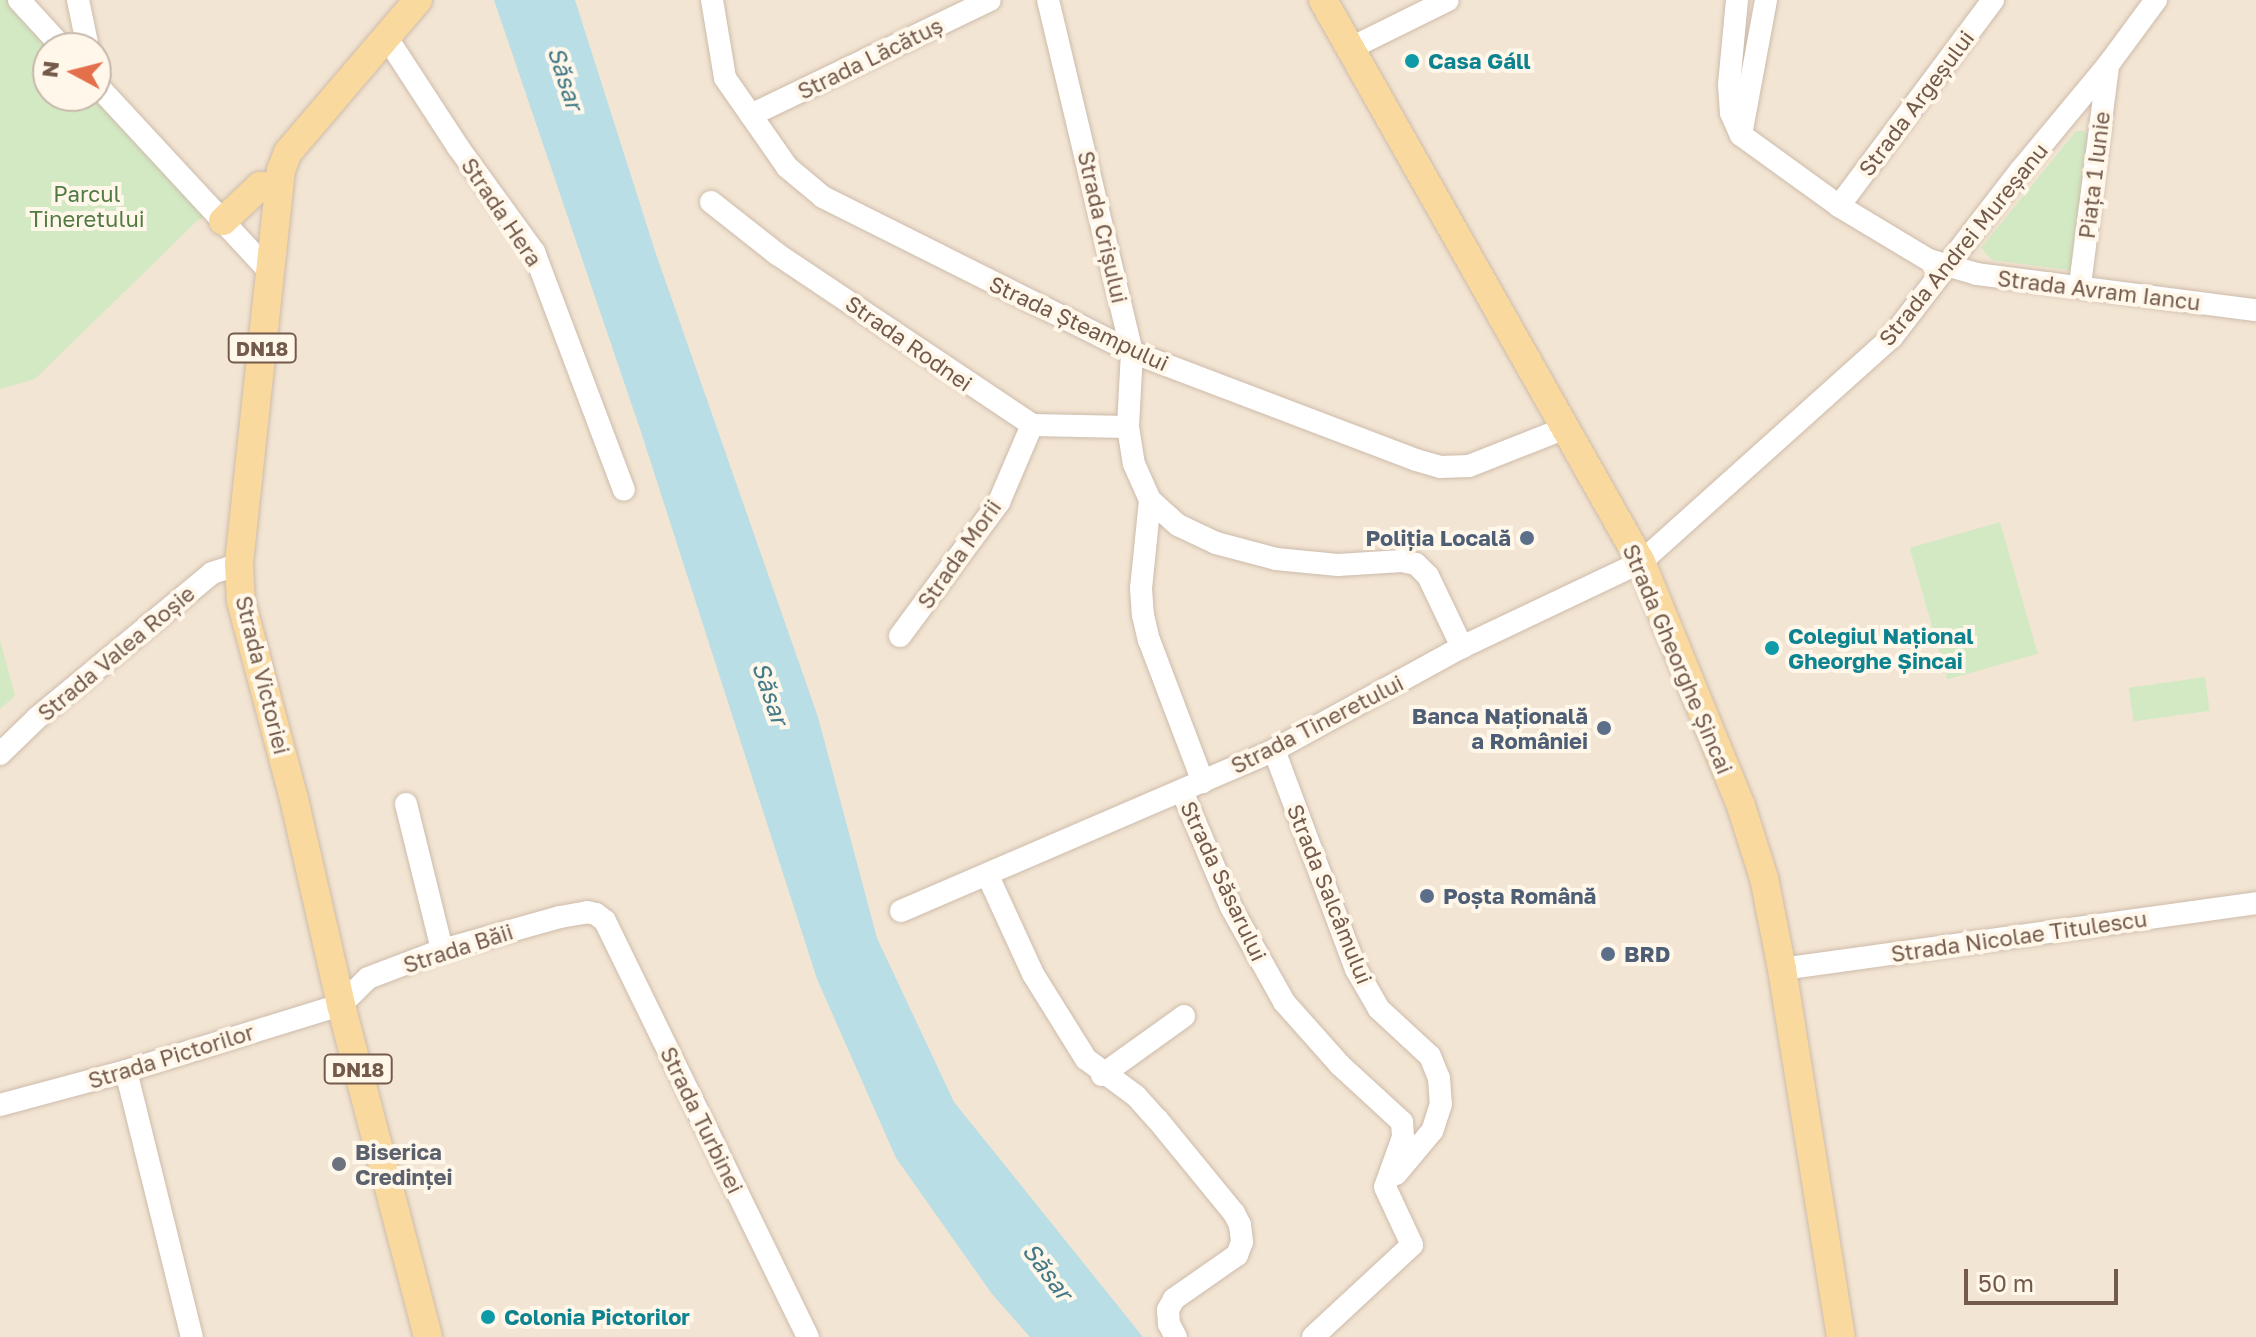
<!DOCTYPE html>
<meta charset="utf-8">
<style>
body{margin:0}
#map{position:relative;width:2256px;height:1337px;overflow:hidden;background:#fcf3e4;font-family:"Golos Text",sans-serif}
div>[style]{position:absolute}
.residential>*{inset:0;background:#f3e5d3}
.green>*{inset:0;background:#d2e9c3;transform-origin:0 0}
.water>*{inset:0;background:#b9dee5}
.roads{filter:drop-shadow(0 0 2px #cdbbab) drop-shadow(0 0 2px #cdbbab)}
.minor>*{height:22px;margin:-11px;padding:0 11px;transform-origin:11px;border-radius:11px;background:#fff}
.major>*{height:28px;margin:-14px;padding:0 14px;transform-origin:14px;border-radius:14px;background:#f9d99d}
.dots>*{width:22px;height:22px;translate:-50% -50%;box-sizing:border-box;border:4px solid #fff7ea;border-radius:50%}
span{translate:-50% -50%;white-space:nowrap;text-align:center;line-height:1.15;-webkit-text-stroke:8px #fff7ea;paint-order:stroke}
.shield-label span{padding:2px 6px;background:#fff7ea;border:2px solid;border-radius:6px;-webkit-text-stroke-width:0}
.shield-label{font-size:20px;color:#745a4a;font-weight:700}
.street-label{font-size:22px;color:#745a4a}
.culture-label{font-size:22px;color:#0d838f;font-weight:700}
.left{translate:0 -50%;text-align:left}
.park-label{font-size:22px;color:#527942}
.service-label{font-size:22px;color:#4e5e75;font-weight:700}
.right{translate:-100% -50%;text-align:right}
.worship-label{font-size:22px;color:#5b616d;font-weight:700}
.water-label{font-size:24px;color:#447a87;font-style:italic}
.north{position:absolute;left:32px;top:32px;width:80px;height:80px;box-sizing:border-box;background:#fff7ea;border:2px solid #c7b8aa;border-radius:50%;rotate:277deg;font-size:22px;font-weight:700;line-height:32px;text-align:center;color:#745a4a}
.north::after{content:'';display:block;margin:auto;width:28px;height:36px;background:#e4704b;clip-path:polygon(50% 0,100% 100%,50% 72%,0 100%)}
.scale{position:absolute;left:1964px;top:1269px;width:154px;height:36px;box-sizing:border-box;border:4px solid #745a4a;border-top:0;padding-left:10px;font-size:24px;line-height:28px;white-space:nowrap;color:#745a4a;-webkit-text-stroke:6px #fff7ea;paint-order:stroke}
</style>
<div id="map">
<div class="residential">
<i style="clip-path:polygon(evenodd,0 0,2256px 0,2256px 1337px,0 1337px,0 0,48px 48px,96px 48px,96px 96px,48px 96px,48px 48px)"></i>
</div>
<div class="green">
<i style="clip-path:polygon(0 0,19px 0,64px 48px,48px 48px,48px 96px,96px 96px,206px 217px,198px 220px,35px 379px,0 389px)"></i>
<i style="clip-path:polygon(2076px 131px,2084px 131px,2093px 139px,2075px 271px,1992px 260px,1981px 248px)"></i>
<i style="left:2000px;top:522px;width:137px;height:94px;rotate:74deg"></i>
<i style="clip-path:polygon(0 640px,15px 696px,0 709px)"></i>
<i style="left:2205px;top:677px;width:34px;height:77px;rotate:82deg"></i>
</div>
<div class="water">
<i style="clip-path:polygon(494px 0,575px 0,656px 254px,818px 717px,877px 938px,954px 1102px,1143px 1337px,1030px 1337px,992px 1294px,896px 1158px,817px 979px,642px 435px)"></i>
</div>
<div class="roads">
<div class="minor">
<i style="left:19px;top:0;width:65px;rotate:47.5deg"></i>
<i style="left:78px;top:0;width:49px;rotate:78.2deg"></i>
<i style="left:712px;top:0;width:79px;rotate:80.5deg"></i>
<i style="left:725px;top:78px;width:108px;rotate:55.1deg"></i>
<i style="left:787px;top:167px;width:47px;rotate:39.8deg"></i>
<i style="left:823px;top:197px;width:346px;rotate:26.6deg"></i>
<i style="left:1132px;top:352px;width:304px;rotate:20.8deg"></i>
<i style="left:1416px;top:460px;width:25px;rotate:16deg"></i>
<i style="left:1440px;top:467px;width:29px;rotate:-2deg"></i>
<i style="left:1469px;top:466px;width:101px;rotate:-21.5deg"></i>
<i style="left:1048px;top:0;width:362px;rotate:76.6deg"></i>
<i style="left:1132px;top:352px;width:75px;rotate:93.1deg"></i>
<i style="left:1128px;top:427px;width:37px;rotate:81deg"></i>
<i style="left:1134px;top:464px;width:39px;rotate:66deg"></i>
<i style="left:1150px;top:500px;width:38px;rotate:42deg"></i>
<i style="left:1178px;top:525px;width:42px;rotate:25.3deg"></i>
<i style="left:1216px;top:543px;width:62px;rotate:14.9deg"></i>
<i style="left:1276px;top:559px;width:62px;rotate:5.5deg"></i>
<i style="left:1338px;top:565px;width:64px;rotate:-3.6deg"></i>
<i style="left:1402px;top:561px;width:14px;rotate:12deg"></i>
<i style="left:1416px;top:564px;width:17px;rotate:45deg"></i>
<i style="left:1428px;top:576px;width:79px;rotate:64.4deg"></i>
<i style="left:1737px;top:0;width:85px;rotate:95.4deg"></i>
<i style="left:1729px;top:85px;width:28px;rotate:86deg"></i>
<i style="left:1731px;top:113px;width:24px;rotate:66deg"></i>
<i style="left:1741px;top:135px;width:121px;rotate:35.9deg"></i>
<i style="left:1839px;top:206px;width:105px;rotate:31deg"></i>
<i style="left:1929px;top:260px;width:50px;rotate:16.3deg"></i>
<i style="left:1977px;top:274px;width:281px;rotate:7.4deg"></i>
<i style="left:387px;top:38px;width:130px;rotate:56.9deg"></i>
<i style="left:458px;top:147px;width:130px;rotate:54.1deg"></i>
<i style="left:534px;top:252px;width:254px;rotate:69.3deg"></i>
<i style="left:1349px;top:49px;width:110px;rotate:-26.3deg"></i>
<i style="left:96px;top:84px;width:256px;rotate:47.2deg"></i>
<i style="left:751px;top:115px;width:265px;rotate:-25.7deg"></i>
<i style="left:1741px;top:135px;width:137px;rotate:-79.5deg"></i>
<i style="left:711px;top:202px;width:84px;rotate:38.2deg"></i>
<i style="left:777px;top:254px;width:307px;rotate:33.8deg"></i>
<i style="left:1032px;top:425px;width:96px;rotate:1.2deg"></i>
<i style="left:1839px;top:206px;width:257px;rotate:-53.2deg"></i>
<i style="left:2080px;top:285px;width:222px;rotate:-82.7deg"></i>
<i style="left:1150px;top:500px;width:88px;rotate:95.8deg"></i>
<i style="left:1141px;top:588px;width:27px;rotate:86deg"></i>
<i style="left:1143px;top:615px;width:26px;rotate:77deg"></i>
<i style="left:1149px;top:640px;width:152px;rotate:69.2deg"></i>
<i style="left:900px;top:636px;width:167px;rotate:-53.5deg"></i>
<i style="left:999px;top:502px;width:84px;rotate:-66.8deg"></i>
<i style="left:1274px;top:750px;width:234px;rotate:69.5deg"></i>
<i style="left:1356px;top:969px;width:46px;rotate:60.1deg"></i>
<i style="left:1379px;top:1009px;width:69px;rotate:42.7deg"></i>
<i style="left:1430px;top:1056px;width:24px;rotate:68deg"></i>
<i style="left:1439px;top:1078px;width:26px;rotate:86deg"></i>
<i style="left:1441px;top:1104px;width:28px;rotate:108deg"></i>
<i style="left:1432px;top:1131px;width:56px;rotate:129.9deg"></i>
<i style="left:0;top:754px;width:52px;rotate:-44.2deg"></i>
<i style="left:37px;top:718px;width:227px;rotate:-39.6deg"></i>
<i style="left:212px;top:573px;width:28px;rotate:-18deg"></i>
<i style="left:1182px;top:791px;width:126px;rotate:67.1deg"></i>
<i style="left:1231px;top:907px;width:109px;rotate:60.8deg"></i>
<i style="left:1284px;top:1002px;width:84px;rotate:48.4deg"></i>
<i style="left:1340px;top:1065px;width:84px;rotate:42.6deg"></i>
<i style="left:1402px;top:1122px;width:15px;rotate:86deg"></i>
<i style="left:1403px;top:1137px;width:53px;rotate:109.8deg"></i>
<i style="left:1385px;top:1187px;width:64px;rotate:65deg"></i>
<i style="left:1412px;top:1245px;width:135px;rotate:137.1deg"></i>
<i style="left:406px;top:804px;width:150px;rotate:76.1deg"></i>
<i style="left:988px;top:876px;width:108px;rotate:65.3deg"></i>
<i style="left:1033px;top:974px;width:100px;rotate:58.1deg"></i>
<i style="left:1086px;top:1059px;width:62px;rotate:36.5deg"></i>
<i style="left:1136px;top:1096px;width:31px;rotate:48deg"></i>
<i style="left:1157px;top:1119px;width:122px;rotate:50.7deg"></i>
<i style="left:1234px;top:1213px;width:13px;rotate:63deg"></i>
<i style="left:1240px;top:1225px;width:17px;rotate:83deg"></i>
<i style="left:1242px;top:1242px;width:14px;rotate:111deg"></i>
<i style="left:1237px;top:1255px;width:77px;rotate:145.1deg"></i>
<i style="left:1174px;top:1299px;width:13px;rotate:119deg"></i>
<i style="left:1168px;top:1310px;width:14px;rotate:86deg"></i>
<i style="left:1169px;top:1324px;width:15px;rotate:62deg"></i>
<i style="left:901px;top:911px;width:406px;rotate:-23.3deg"></i>
<i style="left:1274px;top:750px;width:214px;rotate:-28.7deg"></i>
<i style="left:1462px;top:647px;width:198px;rotate:-25.4deg"></i>
<i style="left:1641px;top:562px;width:337px;rotate:-41.9deg"></i>
<i style="left:1892px;top:337px;width:210px;rotate:-52.4deg"></i>
<i style="left:2020px;top:171px;width:138px;rotate:-50.3deg"></i>
<i style="left:2108px;top:65px;width:81px;rotate:-53.6deg"></i>
<i style="left:1782px;top:969px;width:479px;rotate:-7.9deg"></i>
<i style="left:126px;top:1071px;width:274px;rotate:76.1deg"></i>
<i style="left:1102px;top:1075px;width:101px;rotate:-35.7deg"></i>
<i style="left:0;top:1105px;width:131px;rotate:-15.1deg"></i>
<i style="left:126px;top:1071px;width:225px;rotate:-17.1deg"></i>
<i style="left:341px;top:1005px;width:38px;rotate:-45deg"></i>
<i style="left:368px;top:978px;width:79px;rotate:-20.7deg"></i>
<i style="left:442px;top:950px;width:123px;rotate:-15.6deg"></i>
<i style="left:560px;top:917px;width:27px;rotate:-10deg"></i>
<i style="left:587px;top:912px;width:9px;rotate:13deg"></i>
<i style="left:596px;top:914px;width:11px;rotate:38deg"></i>
<i style="left:605px;top:921px;width:463px;rotate:64deg"></i>
</div>
<div class="major">
<i style="left:418px;top:0;width:200px;rotate:130.5deg"></i>
<i style="left:288px;top:152px;width:19px;rotate:111deg"></i>
<i style="left:281px;top:170px;width:396px;rotate:96.1deg"></i>
<i style="left:239px;top:564px;width:37px;rotate:87deg"></i>
<i style="left:241px;top:601px;width:205px;rotate:75deg"></i>
<i style="left:294px;top:799px;width:211px;rotate:77.1deg"></i>
<i style="left:341px;top:1005px;width:343px;rotate:75.3deg"></i>
<i style="left:1323px;top:0;width:646px;rotate:60.5deg"></i>
<i style="left:1641px;top:562px;width:264px;rotate:67.7deg"></i>
<i style="left:1741px;top:806px;width:76px;rotate:72.3deg"></i>
<i style="left:1764px;top:878px;width:93px;rotate:78.8deg"></i>
<i style="left:1782px;top:969px;width:373px;rotate:80.9deg"></i>
<i style="left:223px;top:221px;width:51px;rotate:-43.4deg"></i>
<i style="left:260px;top:186px;width:18px;rotate:3deg"></i>
</div>
</div>
<div class="dots">
<i style="left:1412px;top:61px;background:#0f9aa8"></i>
<i style="left:1527px;top:538px;background:#5c6f8a"></i>
<i style="left:1772px;top:648px;background:#0f9aa8"></i>
<i style="left:1604px;top:728px;background:#5c6f8a"></i>
<i style="left:1427px;top:896px;background:#5c6f8a"></i>
<i style="left:1608px;top:954px;background:#5c6f8a"></i>
<i style="left:339px;top:1164px;background:#6b7280"></i>
<i style="left:488px;top:1317px;background:#0f9aa8"></i>
</div>
<div class="shield-label">
<span style="left:262px;top:348px">DN18</span>
<span style="left:358px;top:1069px">DN18</span>
</div>
<div class="street-label">
<span style="left:870px;top:58px;rotate:-26deg">Strada Lăcătuș</span>
<span style="left:1916px;top:103px;rotate:-53deg">Strada Argeșului</span>
<span style="left:2094px;top:175px;rotate:-83deg">Piața 1 Iunie</span>
<span style="left:502px;top:212px;rotate:56deg">Strada Hera</span>
<span style="left:1103px;top:227px;rotate:77deg">Strada Crișului</span>
<span style="left:1963px;top:244px;rotate:-51deg">Strada Andrei Mureșanu</span>
<span style="left:2099px;top:290px;rotate:7deg">Strada Avram Iancu</span>
<span style="left:1079px;top:323px;rotate:25deg">Strada Șteampului</span>
<span style="left:909px;top:343px;rotate:35deg">Strada Rodnei</span>
<span style="left:959px;top:554px;rotate:-55deg">Strada Morii</span>
<span style="left:116px;top:653px;rotate:-40deg">Strada Valea Roșie</span>
<span style="left:1678px;top:659px;rotate:67deg">Strada Gheorghe Șincai</span>
<span style="left:263px;top:675px;rotate:76deg">Strada Victoriei</span>
<span style="left:1317px;top:724px;rotate:-27deg">Strada Tineretului</span>
<span style="left:1224px;top:881px;rotate:65deg">Strada Săsarului</span>
<span style="left:1330px;top:894px;rotate:68deg">Strada Salcâmului</span>
<span style="left:2019px;top:936px;rotate:-8deg">Strada Nicolae Titulescu</span>
<span style="left:458px;top:948px;rotate:-18deg">Strada Băii</span>
<span style="left:171px;top:1056px;rotate:-17deg">Strada Pictorilor</span>
<span style="left:702px;top:1120px;rotate:64deg">Strada Turbinei</span>
</div>
<div class="culture-label">
<span class="left" style="left:1428px;top:61px">Casa Gáll</span>
<span class="left" style="left:1788px;top:648px">Colegiul Național<br>Gheorghe Șincai</span>
<span class="left" style="left:504px;top:1317px">Colonia Pictorilor</span>
</div>
<div class="park-label">
<span style="left:87px;top:206px">Parcul<br>Tineretului</span>
</div>
<div class="service-label">
<span class="right" style="left:1511px;top:538px">Poliția Locală</span>
<span class="right" style="left:1588px;top:728px">Banca Națională<br>a României</span>
<span class="left" style="left:1443px;top:896px">Poșta Română</span>
<span class="left" style="left:1624px;top:954px">BRD</span>
</div>
<div class="worship-label">
<span class="left" style="left:355px;top:1164px">Biserica<br>Credinței</span>
</div>
<div class="water-label">
<span style="left:566px;top:78px;rotate:72deg">Săsar</span>
<span style="left:771px;top:693px;rotate:71deg">Săsar</span>
<span style="left:1048px;top:1271px;rotate:53deg">Săsar</span>
</div>
<div class="north">N</div>
<div class="scale">50 m</div>
</div>
